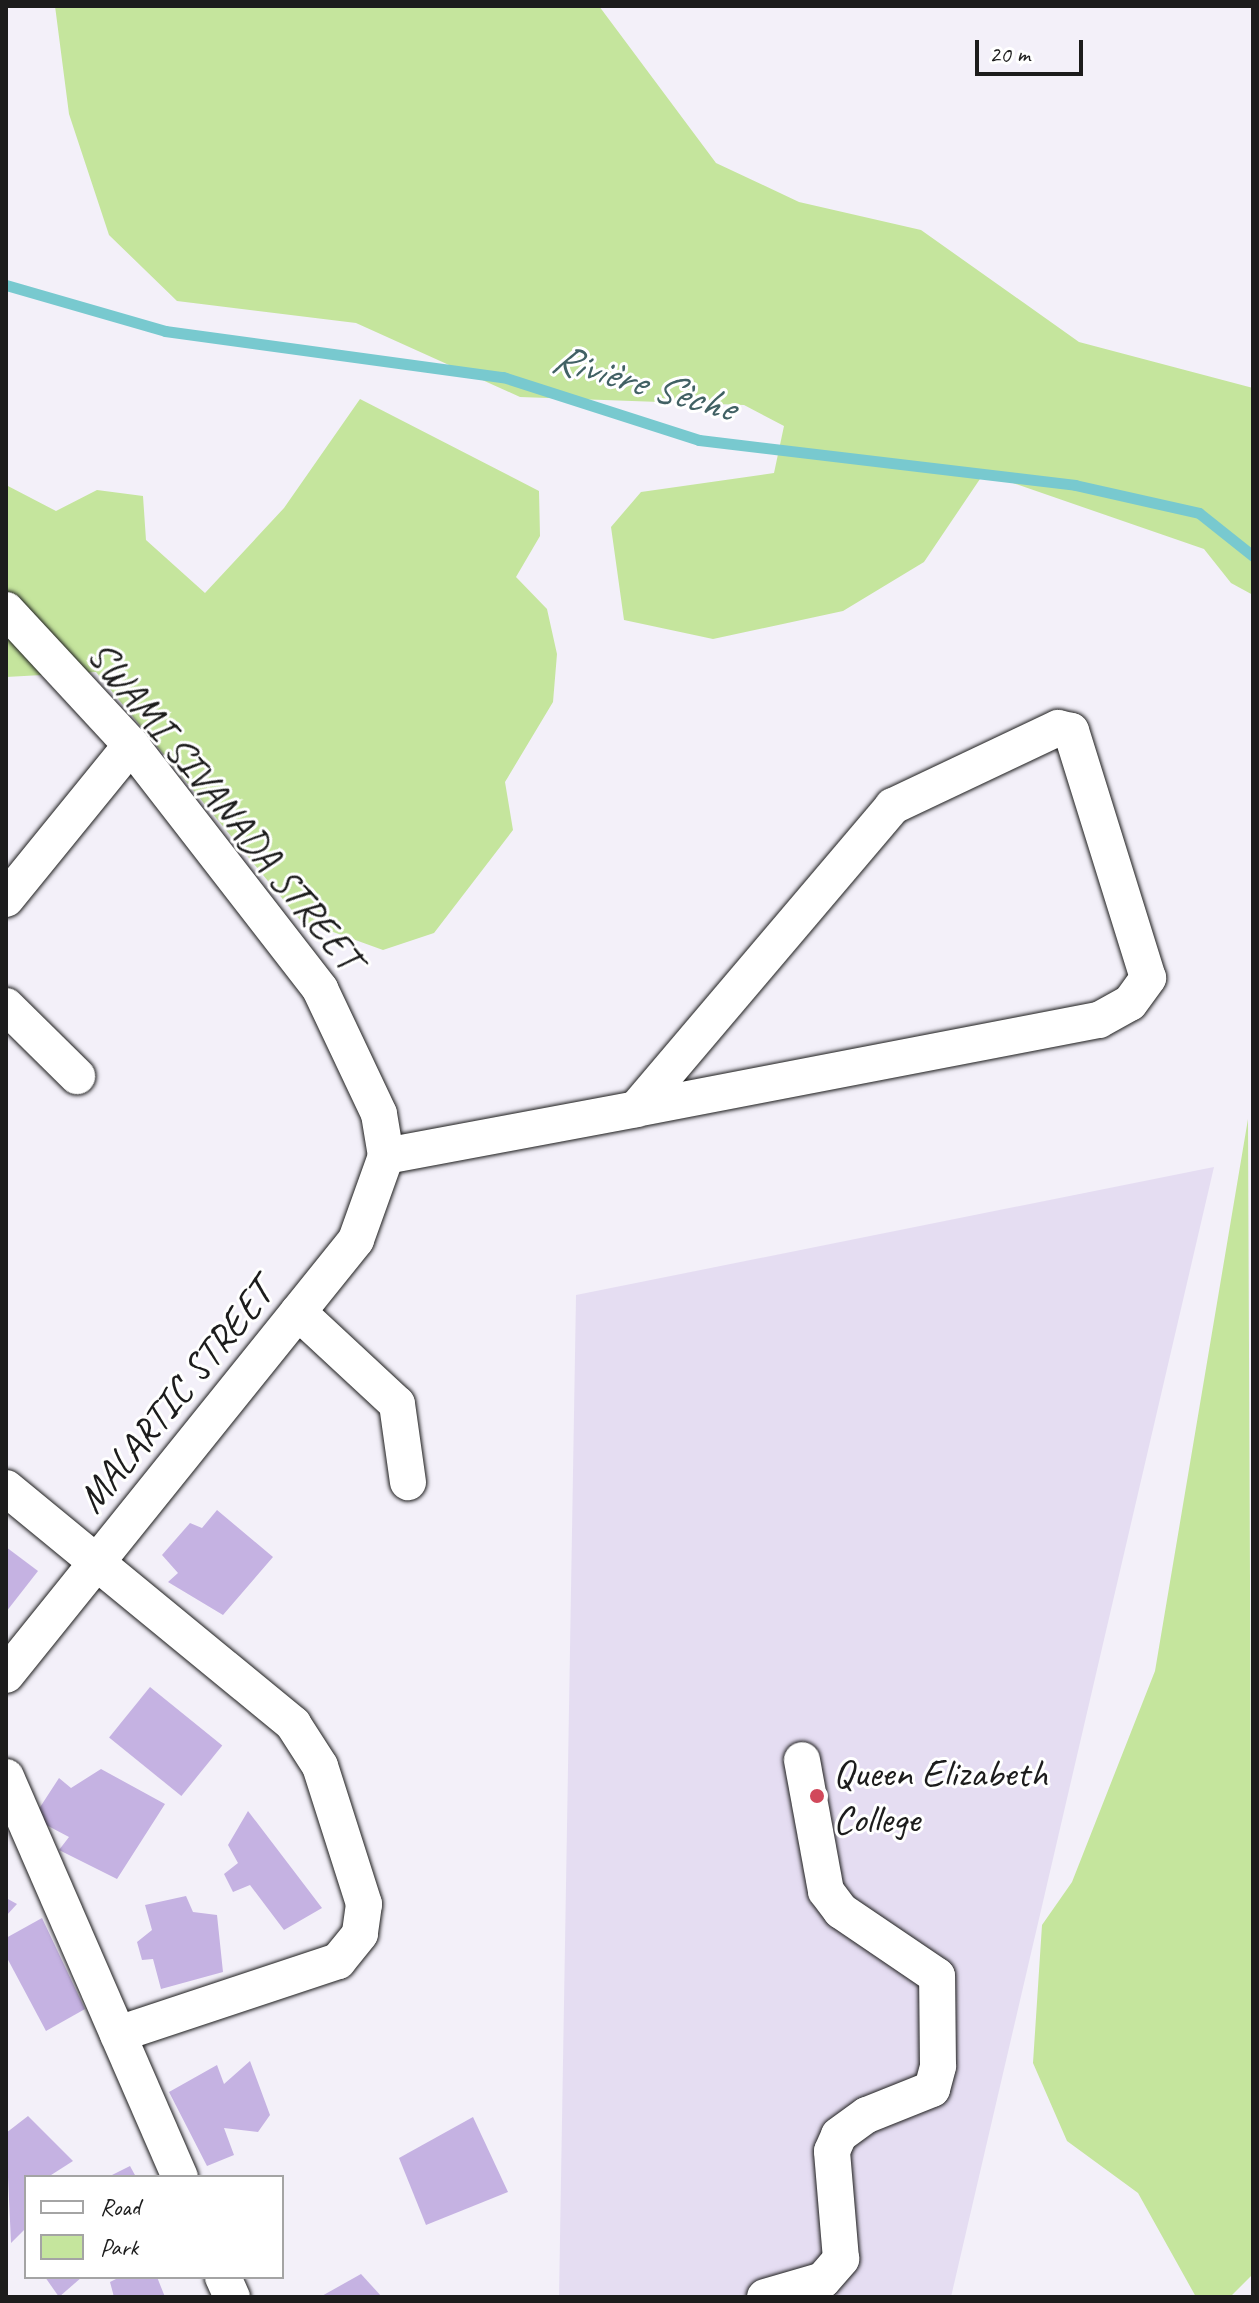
<!DOCTYPE html>
<meta charset="utf-8">
<style>
body{margin:0}
#map{position:relative;width:1259px;height:2303px;overflow:hidden;background:#f3f0f9;font-family:Caveat,sans-serif}
div>[style]{position:absolute}
.built>*{inset:0;background:#e5ddf2}
.green>*{inset:0;background:#c5e59d}
.stream>*{height:11px;margin:-5.5px;padding:0 5.5px;transform-origin:5.5px;border-radius:5.5px;background:#78c9cf}
.building>*{inset:0;background:#c5b2e2;transform-origin:0 0}
.roads{filter:drop-shadow(0 0 2px #1c1c1c) drop-shadow(0 0 2px #1c1c1c)}
.minor>*{height:36px;margin:-18px;padding:0 18px;transform-origin:18px;border-radius:18px;background:#fff}
.dots>*{width:22px;height:22px;translate:-50% -50%;box-sizing:border-box;border:4px solid #fff;border-radius:50%}
span{translate:-50% -50%;white-space:nowrap;text-align:center;line-height:1.15;-webkit-text-stroke:6px #fff;paint-order:stroke}
.street-label{font-size:40px;color:#1c1c1c}
.poi-label{font-size:40px;color:#1c1c1c}
.left{translate:0 -50%;text-align:left}
.water-label{font-size:42px;color:#416164;font-style:italic}
.frame{position:absolute;inset:0;border:8px solid #1c1c1c;pointer-events:none}
.legend{position:absolute;left:24px;top:2175px;width:260px;height:104px;box-sizing:border-box;background:#fff;border:2px solid #a4a4a4;margin:0;padding:10px 14px;list-style:none;font-size:24px;color:#1c1c1c}
.legend li{display:flex;align-items:center;gap:16px;height:40px}
.legend b{width:40px;border:2px solid #a4a4a4}
.scale{position:absolute;left:975px;top:40px;width:108px;height:36px;box-sizing:border-box;border:4px solid #1c1c1c;border-top:0;padding-left:10px;font-size:24px;line-height:28px;white-space:nowrap;color:#1c1c1c;-webkit-text-stroke:6px #fff;paint-order:stroke}
</style>
<div id="map">
<div class="built">
<i style="clip-path:polygon(1214px 1167px,951px 2297px,559px 2297px,576px 1295px)"></i>
</div>
<div class="green">
<i style="clip-path:polygon(55px 6px,599px 6px,716px 163px,799px 202px,921px 230px,1079px 342px,1253px 388px,1253px 595px,1231px 583px,1204px 549px,984px 473px,924px 562px,843px 611px,713px 639px,624px 620px,611px 527px,641px 492px,774px 473px,784px 426px,744px 405px,520px 397px,356px 323px,177px 301px,109px 235px,69px 114px)"></i>
<i style="clip-path:polygon(360px 399px,539px 491px,540px 536px,516px 577px,547px 609px,557px 654px,553px 702px,505px 782px,513px 830px,434px 933px,383px 950px,300px 920px,96px 672px,6px 677px,6px 485px,56px 511px,97px 490px,143px 496px,146px 540px,205px 593px,284px 508px)"></i>
<i style="clip-path:polygon(1248px 1119px,1253px 2274px,1230px 2297px,1196px 2297px,1138px 2193px,1067px 2141px,1033px 2063px,1042px 1925px,1072px 1882px,1155px 1671px)"></i>
</div>
<div class="stream">
<i style="left:6px;top:285px;width:166px;rotate:16.1deg"></i>
<i style="left:165px;top:331px;width:341px;rotate:7.8deg"></i>
<i style="left:503px;top:377px;width:206px;rotate:17.8deg"></i>
<i style="left:699px;top:440px;width:379px;rotate:6.8deg"></i>
<i style="left:1075px;top:485px;width:127px;rotate:12.7deg"></i>
<i style="left:1199px;top:513px;width:69px;rotate:38.5deg"></i>
</div>
<div class="building">
<i style="clip-path:polygon(217px 1510px,273px 1557px,223px 1615px,168px 1582px,178px 1573px,162px 1555px,190px 1523px,202px 1528px)"></i>
<i style="clip-path:polygon(6px 1547px,38px 1571px,6px 1612px)"></i>
<i style="left:150px;top:1687px;width:93px;height:65px;rotate:39deg"></i>
<i style="clip-path:polygon(101px 1769px,165px 1804px,117px 1879px,59px 1850px,69px 1837px,33px 1818px,59px 1778px,71px 1788px)"></i>
<i style="clip-path:polygon(248px 1811px,322px 1908px,284px 1930px,250px 1885px,233px 1892px,224px 1874px,238px 1863px,228px 1845px)"></i>
<i style="clip-path:polygon(186px 1896px,193px 1912px,217px 1915px,223px 1972px,161px 1989px,153px 1959px,142px 1960px,137px 1942px,152px 1930px,145px 1905px)"></i>
<i style="clip-path:polygon(6px 1898px,17px 1904px,6px 1916px)"></i>
<i style="clip-path:polygon(42px 1918px,85px 2009px,46px 2031px,6px 1956px,6px 1938px)"></i>
<i style="clip-path:polygon(250px 2061px,270px 2115px,258px 2132px,224px 2128px,234px 2155px,207px 2166px,169px 2092px,217px 2065px,224px 2084px)"></i>
<i style="clip-path:polygon(28px 2116px,73px 2161px,48px 2177px,26px 2177px,26px 2228px,11px 2243px,6px 2133px)"></i>
<i style="clip-path:polygon(473px 2117px,508px 2192px,426px 2225px,399px 2158px)"></i>
<i style="clip-path:polygon(130px 2166px,136px 2177px,108px 2177px)"></i>
<i style="clip-path:polygon(361px 2274px,382px 2297px,320px 2297px)"></i>
<i style="clip-path:polygon(45px 2277px,82px 2277px,59px 2297px)"></i>
<i style="clip-path:polygon(120px 2277px,157px 2277px,165px 2297px,114px 2297px,110px 2282px)"></i>
</div>
<div class="roads">
<div class="minor">
<i style="left:6px;top:610px;width:184px;rotate:47.2deg"></i>
<i style="left:131px;top:745px;width:309px;rotate:52.2deg"></i>
<i style="left:320px;top:989px;width:138px;rotate:64.7deg"></i>
<i style="left:379px;top:1114px;width:43px;rotate:80.5deg"></i>
<i style="left:386px;top:1156px;width:89px;rotate:109.7deg"></i>
<i style="left:356px;top:1240px;width:558px;rotate:128.82deg"></i>
<i style="left:6px;top:899px;width:198px;rotate:-50.9deg"></i>
<i style="left:6px;top:1006px;width:100px;rotate:44.6deg"></i>
<i style="left:386px;top:1156px;width:254px;rotate:-10.6deg"></i>
<i style="left:636px;top:1109px;width:471px;rotate:-10.9deg"></i>
<i style="left:1099px;top:1020px;width:35px;rotate:-29deg"></i>
<i style="left:1130px;top:1003px;width:31px;rotate:-54deg"></i>
<i style="left:1148px;top:978px;width:259px;rotate:-107.3deg"></i>
<i style="left:1071px;top:731px;width:13px;rotate:-167deg"></i>
<i style="left:1058px;top:728px;width:183px;rotate:154.7deg"></i>
<i style="left:893px;top:806px;width:397px;rotate:130.3deg"></i>
<i style="left:298px;top:1312px;width:135px;rotate:42.9deg"></i>
<i style="left:397px;top:1404px;width:79px;rotate:82deg"></i>
<i style="left:6px;top:1488px;width:372px;rotate:39.4deg"></i>
<i style="left:293px;top:1724px;width:50px;rotate:57.3deg"></i>
<i style="left:320px;top:1766px;width:145px;rotate:72.3deg"></i>
<i style="left:364px;top:1904px;width:30px;rotate:98deg"></i>
<i style="left:360px;top:1934px;width:35px;rotate:129deg"></i>
<i style="left:338px;top:1961px;width:232px;rotate:161.6deg"></i>
<i style="left:6px;top:1777px;width:436px;rotate:66.5deg"></i>
<i style="left:223px;top:2277px;width:22px;rotate:66deg"></i>
<i style="left:765px;top:2297px;width:60px;rotate:-16.3deg"></i>
<i style="left:823px;top:2280px;width:28px;rotate:-49deg"></i>
<i style="left:841px;top:2259px;width:108px;rotate:-94.8deg"></i>
<i style="left:832px;top:2151px;width:17px;rotate:-66deg"></i>
<i style="left:839px;top:2135px;width:34px;rotate:-36deg"></i>
<i style="left:867px;top:2115px;width:70px;rotate:-21.8deg"></i>
<i style="left:932px;top:2089px;width:24px;rotate:-75deg"></i>
<i style="left:938px;top:2066px;width:90px;rotate:-90.6deg"></i>
<i style="left:937px;top:1976px;width:116px;rotate:-145.9deg"></i>
<i style="left:841px;top:1911px;width:25px;rotate:-127deg"></i>
<i style="left:826px;top:1891px;width:133px;rotate:-100.4deg"></i>
</div>
</div>
<div class="dots">
<i style="left:817px;top:1796px;background:#d1495b"></i>
</div>
<div class="street-label">
<span style="left:225px;top:805px;rotate:51deg">SWAMI SIVANADA STREET</span>
<span style="left:175px;top:1396px;rotate:-51deg">MALARTIC STREET</span>
</div>
<div class="poi-label">
<span class="left" style="left:833px;top:1796px">Queen Elizabeth<br>College</span>
</div>
<div class="water-label">
<span style="left:643px;top:383px;rotate:16deg">Rivière Sèche</span>
</div>
<div class="frame"></div>
<ul class="legend">
<li><b style="height:10px;background:#fff"></b>Road</li>
<li><b style="height:22px;background:#c5e59d"></b>Park</li>
</ul>
<div class="scale">20 m</div>
</div>
